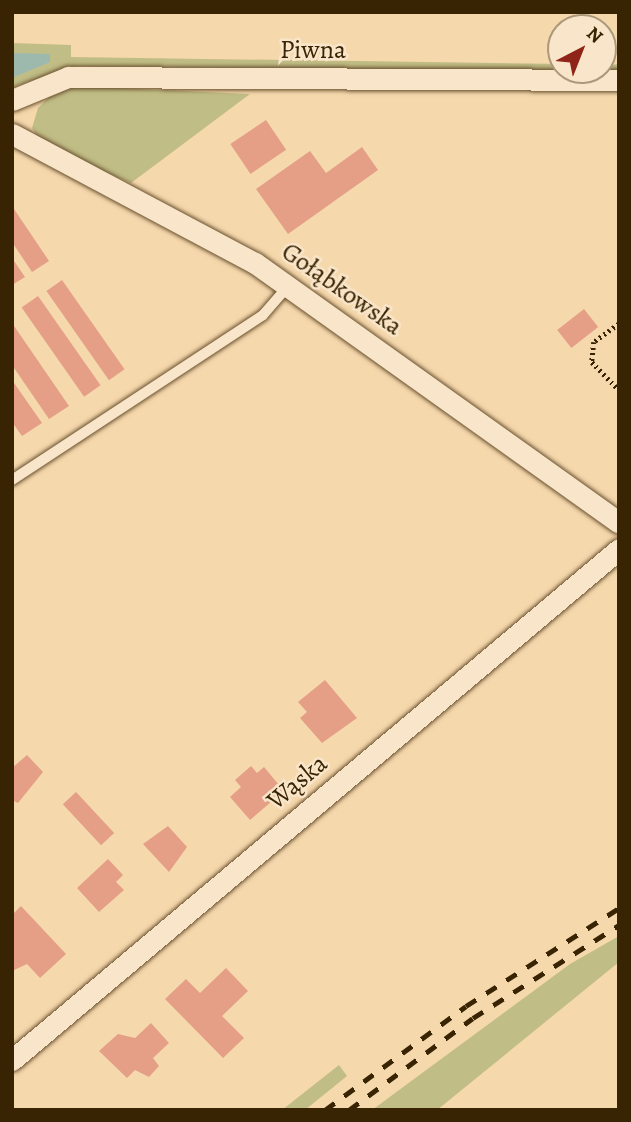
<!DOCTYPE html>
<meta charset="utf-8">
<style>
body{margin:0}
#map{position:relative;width:631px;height:1122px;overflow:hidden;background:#f6d8ad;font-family:Alegreya,serif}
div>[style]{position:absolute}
.green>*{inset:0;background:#c1bd86}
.water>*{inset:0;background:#9db9ad}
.building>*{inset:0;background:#e49f86;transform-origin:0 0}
.path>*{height:4.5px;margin-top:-2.25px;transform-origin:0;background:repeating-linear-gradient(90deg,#382302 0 2px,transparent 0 5.5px)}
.roads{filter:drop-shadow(0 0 2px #68502d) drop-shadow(0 0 2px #68502d)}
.service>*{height:10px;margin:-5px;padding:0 5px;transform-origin:5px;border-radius:5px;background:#f9e6ca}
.minor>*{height:21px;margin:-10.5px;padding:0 10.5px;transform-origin:10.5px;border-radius:10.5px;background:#f9e6ca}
.rail>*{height:5px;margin-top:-2.5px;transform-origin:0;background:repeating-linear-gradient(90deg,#382302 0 12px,transparent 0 24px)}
span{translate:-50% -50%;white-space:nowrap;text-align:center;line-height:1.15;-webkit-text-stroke:5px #f9e6ca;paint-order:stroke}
.street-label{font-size:26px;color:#382302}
.frame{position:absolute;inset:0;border:14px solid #382302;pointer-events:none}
.north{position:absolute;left:547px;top:14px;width:70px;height:70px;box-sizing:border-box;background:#f9e6ca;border:2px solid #ac987a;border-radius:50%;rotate:42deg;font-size:19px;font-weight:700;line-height:28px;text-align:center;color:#382302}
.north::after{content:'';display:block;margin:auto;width:24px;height:32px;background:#8f2418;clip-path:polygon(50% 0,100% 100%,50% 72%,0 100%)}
</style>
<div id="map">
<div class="green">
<i style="clip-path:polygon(12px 43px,71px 45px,71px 57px,561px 64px,561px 70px,619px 64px,619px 71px,75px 66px,12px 87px)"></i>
<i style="clip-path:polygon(94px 87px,250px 94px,131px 183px,43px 145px,32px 128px,38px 108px,58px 88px)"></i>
<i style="clip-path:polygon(619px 936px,619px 962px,437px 1110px,372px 1110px,570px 964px)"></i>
<i style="clip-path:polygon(339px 1065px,347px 1076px,305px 1110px,282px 1110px)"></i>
</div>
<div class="water">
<i style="clip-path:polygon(12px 53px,50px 54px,50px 62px,12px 78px)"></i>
</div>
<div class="building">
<i style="left:266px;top:120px;width:36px;height:43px;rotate:56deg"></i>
<i style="clip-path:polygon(362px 147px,378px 170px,288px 234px,256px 189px,310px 151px,326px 173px)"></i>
<i style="clip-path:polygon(12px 206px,49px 261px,32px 272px,12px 242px)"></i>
<i style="clip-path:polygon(12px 258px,25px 277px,12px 285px)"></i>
<i style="left:62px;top:280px;width:109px;height:19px;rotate:55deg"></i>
<i style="left:38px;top:296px;width:109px;height:20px;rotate:55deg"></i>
<i style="left:584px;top:309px;width:23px;height:34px;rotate:52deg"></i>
<i style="clip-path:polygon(12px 323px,69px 406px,49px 419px,12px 365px)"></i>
<i style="clip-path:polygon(12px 380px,42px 423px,22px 436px,12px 422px)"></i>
<i style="clip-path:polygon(325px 680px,357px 718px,322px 743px,300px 718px,307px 712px,298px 702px)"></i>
<i style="clip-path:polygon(27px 755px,43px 772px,18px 803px,12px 800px,12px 768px)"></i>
<i style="clip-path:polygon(251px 766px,257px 773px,264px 767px,284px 791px,250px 820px,230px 797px,241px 787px,235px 780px)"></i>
<i style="left:76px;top:792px;width:56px;height:18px;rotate:47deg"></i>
<i style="clip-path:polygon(168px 826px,187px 847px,169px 872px,143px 844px)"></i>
<i style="clip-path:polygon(108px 859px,123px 875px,116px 882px,124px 890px,99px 912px,77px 888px)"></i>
<i style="clip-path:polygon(21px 906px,66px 954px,40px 978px,27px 964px,12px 971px,12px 915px)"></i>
<i style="clip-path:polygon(226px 968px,248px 991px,222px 1016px,244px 1038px,223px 1058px,165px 999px,186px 979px,200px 993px)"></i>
<i style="clip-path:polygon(151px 1023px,169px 1043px,153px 1058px,159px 1066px,149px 1077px,135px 1070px,127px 1078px,99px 1051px,118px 1034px,135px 1038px)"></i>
</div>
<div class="path">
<i style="left:619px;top:324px;width:31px;rotate:144deg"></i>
<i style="left:594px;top:342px;width:20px;rotate:96deg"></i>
<i style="left:592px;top:362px;width:39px;rotate:46deg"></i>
</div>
<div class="roads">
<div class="service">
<i style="left:12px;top:480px;width:300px;rotate:-33.3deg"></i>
<i style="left:263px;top:315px;width:40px;rotate:-49deg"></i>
</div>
<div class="minor">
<i style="left:12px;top:100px;width:61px;rotate:-22.3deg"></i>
<i style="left:68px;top:77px;width:551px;rotate:0.31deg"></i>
<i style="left:12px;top:134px;width:275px;rotate:28deg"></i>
<i style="left:255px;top:263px;width:447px;rotate:35.5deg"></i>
<i style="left:12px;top:1060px;width:793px;rotate:-40.09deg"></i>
</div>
</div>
<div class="rail">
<i style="left:325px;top:1110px;width:175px;rotate:-36.4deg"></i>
<i style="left:466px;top:1006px;width:182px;rotate:-32.6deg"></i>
<i style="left:349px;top:1110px;width:154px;rotate:-36.6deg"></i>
<i style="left:473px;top:1018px;width:173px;rotate:-32.5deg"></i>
</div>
<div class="street-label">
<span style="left:313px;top:50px">Piwna</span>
<span style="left:342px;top:289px;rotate:35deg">Gołąbkowska</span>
<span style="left:297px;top:782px;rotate:-40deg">Wąska</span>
</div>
<div class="frame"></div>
<div class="north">N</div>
</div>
